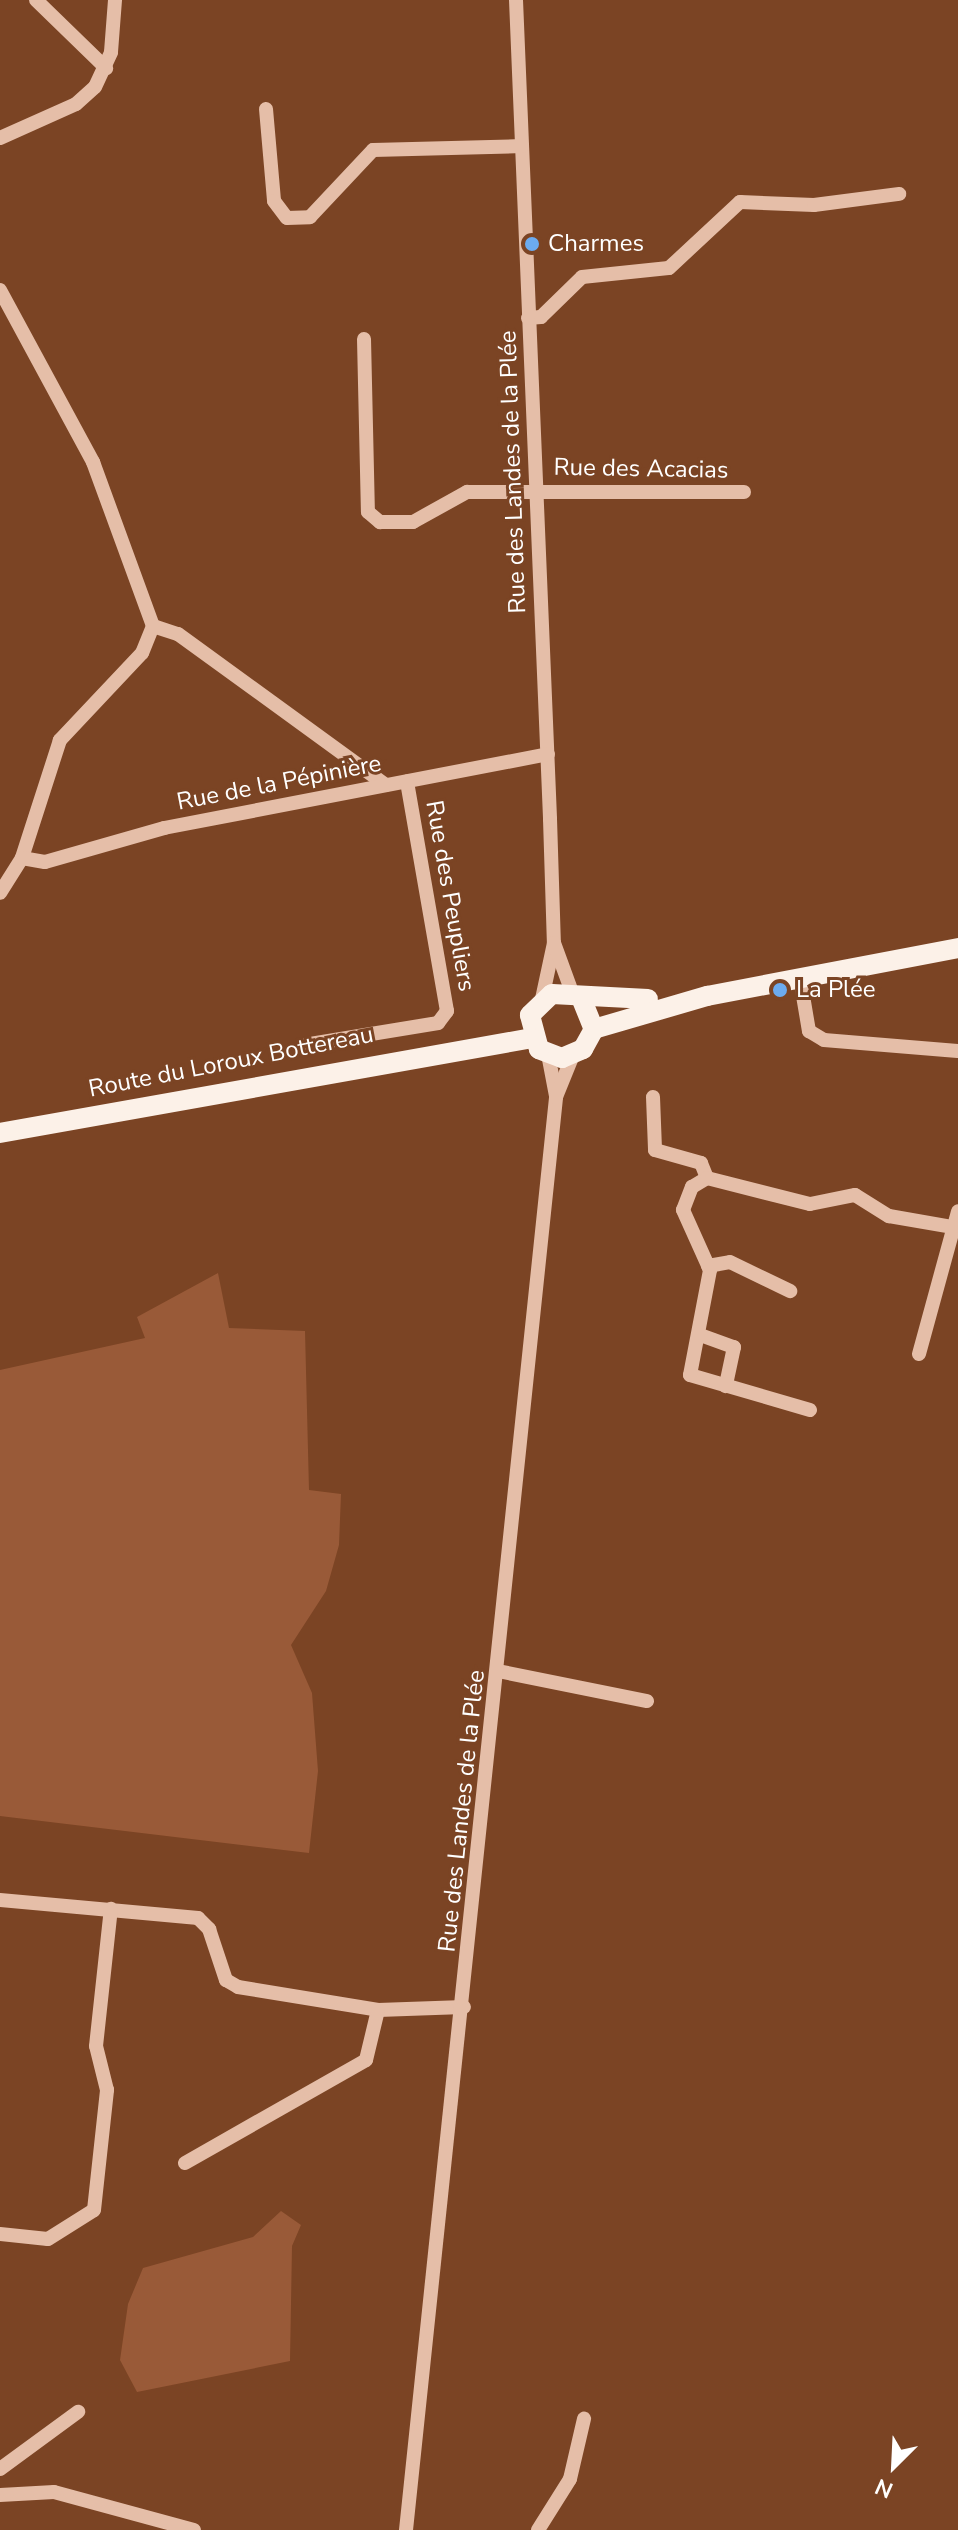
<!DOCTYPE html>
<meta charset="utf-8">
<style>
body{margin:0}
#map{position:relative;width:958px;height:2530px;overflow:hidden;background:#7b4424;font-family:"Nunito Sans",sans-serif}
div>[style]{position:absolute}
.green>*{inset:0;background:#995a38}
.minor>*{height:14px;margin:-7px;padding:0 7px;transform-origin:7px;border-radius:7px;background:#e5bea8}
.major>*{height:20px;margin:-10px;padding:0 10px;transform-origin:10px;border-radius:10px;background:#fcf1e8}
.dots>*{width:22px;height:22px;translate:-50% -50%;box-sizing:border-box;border:4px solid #7b4424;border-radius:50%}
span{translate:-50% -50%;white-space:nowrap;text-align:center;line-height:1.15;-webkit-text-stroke:6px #7b4424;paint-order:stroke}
.poi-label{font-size:24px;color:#fff}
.left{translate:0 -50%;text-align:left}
.street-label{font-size:24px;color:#fff}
.north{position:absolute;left:854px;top:2426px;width:80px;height:80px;-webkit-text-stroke:6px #7b4424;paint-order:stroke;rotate:204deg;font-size:22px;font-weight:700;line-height:32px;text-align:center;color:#fff}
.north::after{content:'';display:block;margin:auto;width:28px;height:36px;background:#fff;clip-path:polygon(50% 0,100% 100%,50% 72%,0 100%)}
</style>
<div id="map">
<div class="green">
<i style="clip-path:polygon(218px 1273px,229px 1328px,305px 1331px,309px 1490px,341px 1494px,339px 1545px,326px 1591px,291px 1645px,312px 1693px,318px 1771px,309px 1853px,0 1816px,0 1370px,145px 1338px,137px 1317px)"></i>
<i style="clip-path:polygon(281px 2211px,301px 2225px,292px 2246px,290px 2361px,137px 2392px,120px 2360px,128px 2304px,143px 2268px,253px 2237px)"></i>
</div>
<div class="minor">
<i style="left:36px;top:0;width:98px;rotate:44.2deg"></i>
<i style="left:516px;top:0;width:820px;rotate:87.62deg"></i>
<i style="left:550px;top:819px;width:124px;rotate:88.2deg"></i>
<i style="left:554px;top:943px;width:57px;rotate:102.1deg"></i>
<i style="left:266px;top:109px;width:92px;rotate:85deg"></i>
<i style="left:274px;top:201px;width:21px;rotate:53deg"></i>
<i style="left:287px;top:218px;width:23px;rotate:-2deg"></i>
<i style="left:310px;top:217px;width:92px;rotate:-46.8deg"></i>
<i style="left:373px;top:150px;width:149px;rotate:-1.5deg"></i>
<i style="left:0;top:138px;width:83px;rotate:-24.1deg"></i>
<i style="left:76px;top:104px;width:25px;rotate:-42deg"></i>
<i style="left:95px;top:87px;width:38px;rotate:-65deg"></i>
<i style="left:111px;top:52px;width:52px;rotate:-85.6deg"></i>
<i style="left:0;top:290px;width:196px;rotate:61.6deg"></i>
<i style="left:93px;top:462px;width:175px;rotate:69.9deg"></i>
<i style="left:153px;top:626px;width:29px;rotate:112deg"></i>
<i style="left:142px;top:653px;width:120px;rotate:133.3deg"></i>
<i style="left:60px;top:740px;width:124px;rotate:107.9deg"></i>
<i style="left:22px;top:858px;width:41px;rotate:122.2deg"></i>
<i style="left:528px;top:318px;width:13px;rotate:-4deg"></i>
<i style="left:541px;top:317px;width:57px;rotate:-44.3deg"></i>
<i style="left:582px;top:277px;width:87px;rotate:-5.9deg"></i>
<i style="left:669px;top:268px;width:97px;rotate:-42.9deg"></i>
<i style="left:740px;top:202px;width:74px;rotate:2.3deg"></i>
<i style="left:814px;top:205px;width:86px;rotate:-7.4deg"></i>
<i style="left:364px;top:339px;width:173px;rotate:88.7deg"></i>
<i style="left:368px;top:512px;width:16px;rotate:40deg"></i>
<i style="left:380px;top:522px;width:33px"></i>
<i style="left:413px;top:522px;width:62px;rotate:-29.1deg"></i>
<i style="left:467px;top:492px;width:277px"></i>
<i style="left:153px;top:626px;width:26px;rotate:18deg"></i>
<i style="left:178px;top:634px;width:257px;rotate:36deg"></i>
<i style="left:22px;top:858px;width:23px;rotate:10deg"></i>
<i style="left:45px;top:862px;width:124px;rotate:-15.9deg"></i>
<i style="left:164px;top:828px;width:391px;rotate:-10.9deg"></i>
<i style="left:554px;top:943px;width:55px;rotate:69.9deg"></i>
<i style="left:800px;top:978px;width:54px;rotate:80.4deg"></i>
<i style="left:809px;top:1031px;width:17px;rotate:31deg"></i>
<i style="left:824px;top:1040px;width:134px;rotate:4.7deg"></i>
<i style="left:304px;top:1045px;width:136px;rotate:-9.3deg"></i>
<i style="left:438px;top:1023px;width:15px;rotate:-53deg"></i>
<i style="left:447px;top:1011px;width:233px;rotate:-99.9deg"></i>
<i style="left:548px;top:1054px;width:43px;rotate:79.2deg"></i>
<i style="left:653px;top:1097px;width:53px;rotate:87.8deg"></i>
<i style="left:655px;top:1150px;width:48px;rotate:15.8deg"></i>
<i style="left:701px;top:1163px;width:16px;rotate:68deg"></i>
<i style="left:708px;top:1266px;width:22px;rotate:-10deg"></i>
<i style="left:730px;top:1262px;width:67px;rotate:25.8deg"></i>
<i style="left:703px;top:1336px;width:33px;rotate:20deg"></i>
<i style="left:734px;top:1347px;width:40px;rotate:102deg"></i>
<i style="left:919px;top:1354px;width:148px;rotate:-74.7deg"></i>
<i style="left:810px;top:1410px;width:125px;rotate:-163.7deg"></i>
<i style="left:690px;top:1375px;width:107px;rotate:-79.2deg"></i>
<i style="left:710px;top:1270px;width:66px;rotate:-114.2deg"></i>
<i style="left:683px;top:1210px;width:25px;rotate:-69deg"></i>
<i style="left:692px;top:1187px;width:17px;rotate:-31deg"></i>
<i style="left:707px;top:1178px;width:106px;rotate:14.2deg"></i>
<i style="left:810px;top:1204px;width:46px;rotate:-11.3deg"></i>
<i style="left:855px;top:1195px;width:40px;rotate:32deg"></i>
<i style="left:889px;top:1216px;width:65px;rotate:9.8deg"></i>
<i style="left:498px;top:1671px;width:152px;rotate:11.4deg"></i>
<i style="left:0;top:1900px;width:199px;rotate:5.2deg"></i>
<i style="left:198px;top:1918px;width:16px;rotate:45deg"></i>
<i style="left:209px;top:1929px;width:54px;rotate:71.6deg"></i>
<i style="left:226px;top:1980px;width:14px;rotate:30deg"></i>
<i style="left:238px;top:1987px;width:142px;rotate:9.3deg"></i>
<i style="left:378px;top:2010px;width:86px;rotate:-2deg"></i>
<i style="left:185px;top:2163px;width:208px;rotate:-29.6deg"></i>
<i style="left:366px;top:2060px;width:51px;rotate:-76.5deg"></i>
<i style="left:0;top:2234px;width:48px;rotate:5.9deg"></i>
<i style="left:48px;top:2239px;width:54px;rotate:-32.2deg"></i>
<i style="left:94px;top:2210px;width:121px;rotate:-83.8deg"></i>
<i style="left:107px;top:2090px;width:45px;rotate:-104deg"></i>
<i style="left:96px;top:2046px;width:138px;rotate:-83.8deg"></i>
<i style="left:0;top:2469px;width:97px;rotate:-36.2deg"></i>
<i style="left:0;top:2495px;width:54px;rotate:-3.2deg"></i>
<i style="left:54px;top:2492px;width:145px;rotate:15.2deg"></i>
<i style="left:406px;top:2530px;width:1441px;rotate:-84.02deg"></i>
<i style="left:556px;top:1097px;width:45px;rotate:-68deg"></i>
<i style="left:538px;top:2530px;width:60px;rotate:-57.9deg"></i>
<i style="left:570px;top:2479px;width:62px;rotate:-76.9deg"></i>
</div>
<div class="major">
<i style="left:582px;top:1000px;width:31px;rotate:68deg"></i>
<i style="left:594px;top:1029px;width:23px;rotate:119deg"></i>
<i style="left:583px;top:1049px;width:23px;rotate:157deg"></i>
<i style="left:562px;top:1058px;width:25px;rotate:-159deg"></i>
<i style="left:539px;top:1049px;width:35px;rotate:-105deg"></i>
<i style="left:530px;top:1015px;width:30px;rotate:-44deg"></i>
<i style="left:552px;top:994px;width:96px;rotate:3deg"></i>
<i style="left:594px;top:1029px;width:118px;rotate:-16.3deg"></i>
<i style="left:707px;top:996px;width:256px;rotate:-10.8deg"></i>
<i style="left:0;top:1133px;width:540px;rotate:-10.12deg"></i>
</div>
<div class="dots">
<i style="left:532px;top:244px;background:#6cabef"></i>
<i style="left:780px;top:990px;background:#6cabef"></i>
</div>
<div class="poi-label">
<span class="left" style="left:548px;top:244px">Charmes</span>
<span class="left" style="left:796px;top:990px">La Plée</span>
</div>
<div class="street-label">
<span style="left:641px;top:469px;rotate:1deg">Rue des Acacias</span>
<span style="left:513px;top:472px;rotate:-92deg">Rue des Landes de la Plée</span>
<span style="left:279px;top:783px;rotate:-11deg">Rue de la Pépinière</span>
<span style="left:450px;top:896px;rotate:80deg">Rue des Peupliers</span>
<span style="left:231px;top:1062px;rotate:-11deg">Route du Loroux Bottereau</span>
<span style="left:462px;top:1811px;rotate:-84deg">Rue des Landes de la Plée</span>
</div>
<div class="north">N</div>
</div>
